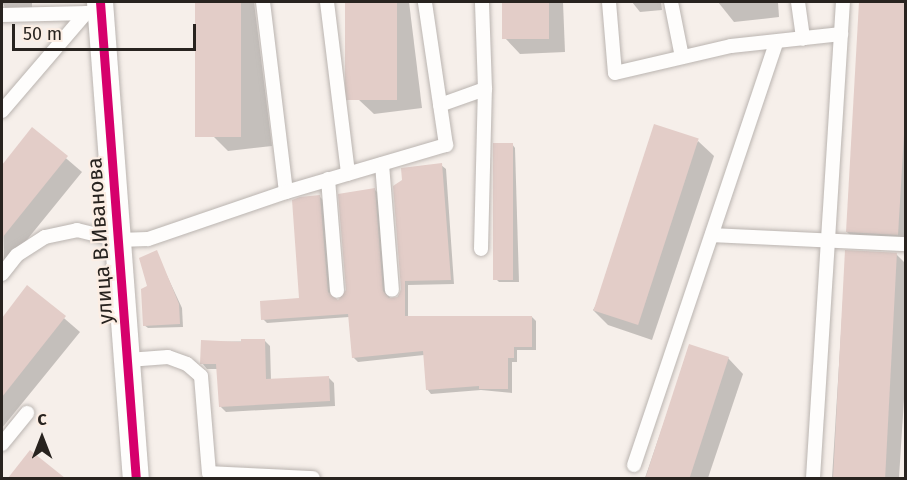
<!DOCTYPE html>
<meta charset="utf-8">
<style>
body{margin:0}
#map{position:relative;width:907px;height:480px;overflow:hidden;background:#f6efea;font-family:"Fira Sans",sans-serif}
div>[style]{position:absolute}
.shadow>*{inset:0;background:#0003}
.building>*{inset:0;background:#e3cdc8;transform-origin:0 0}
.roads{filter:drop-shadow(0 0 2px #bab4b0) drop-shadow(0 0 2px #bab4b0)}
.lane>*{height:14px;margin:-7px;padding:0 7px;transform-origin:7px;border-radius:7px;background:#fefdfc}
.street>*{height:26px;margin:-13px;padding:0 13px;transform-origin:13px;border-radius:13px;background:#fefdfc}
.cycleway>*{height:9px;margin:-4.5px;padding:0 4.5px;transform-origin:4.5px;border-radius:4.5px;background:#d6006c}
span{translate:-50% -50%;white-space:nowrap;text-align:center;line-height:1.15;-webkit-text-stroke:4.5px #fceee4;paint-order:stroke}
.street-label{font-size:21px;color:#28231f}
.frame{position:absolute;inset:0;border:3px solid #28231f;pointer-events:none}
.north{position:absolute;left:12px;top:408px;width:60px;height:60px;-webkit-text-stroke:4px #fceee4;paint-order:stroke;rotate:0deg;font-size:16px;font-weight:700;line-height:24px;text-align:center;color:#28231f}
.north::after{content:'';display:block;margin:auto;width:21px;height:27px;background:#28231f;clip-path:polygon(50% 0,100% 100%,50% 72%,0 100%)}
.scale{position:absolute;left:12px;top:24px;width:184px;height:27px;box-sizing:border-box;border:3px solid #28231f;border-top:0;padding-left:8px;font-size:18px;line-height:21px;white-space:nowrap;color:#28231f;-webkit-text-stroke:4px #fceee4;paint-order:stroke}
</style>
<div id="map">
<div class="shadow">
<i style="clip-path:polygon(2px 2px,32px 2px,32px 10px,7px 11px)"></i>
<i style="clip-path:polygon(196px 2px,254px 2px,272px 146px,228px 151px,213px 136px)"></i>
<i style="clip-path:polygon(347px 2px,409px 2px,422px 108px,374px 114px,358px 99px)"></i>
<i style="clip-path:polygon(504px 2px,563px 2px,565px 52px,520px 54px,505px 38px)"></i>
<i style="clip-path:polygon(632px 2px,661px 2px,662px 10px,640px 12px)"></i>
<i style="clip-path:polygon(718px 2px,778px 2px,779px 17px,734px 22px)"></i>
<i style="clip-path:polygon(861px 2px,906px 2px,906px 249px,863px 247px,847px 232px)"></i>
<i style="clip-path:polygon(32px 129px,82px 172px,4px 268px,2px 168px)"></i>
<i style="clip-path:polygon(698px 141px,714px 156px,652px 340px,608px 325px,593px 310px)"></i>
<i style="clip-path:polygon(512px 144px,515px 148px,519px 282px,499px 282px,496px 279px)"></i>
<i style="clip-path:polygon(441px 165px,446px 169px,454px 284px,408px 285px,408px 317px,532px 317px,536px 321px,536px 350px,517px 350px,517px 362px,512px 362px,512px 393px,481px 390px,431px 394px,427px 389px,424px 355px,358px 362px,353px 357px,349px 317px,267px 323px,263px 319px,300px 300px,320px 197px,324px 201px,332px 296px,339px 302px,348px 291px,374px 189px,379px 194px,387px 295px,394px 301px,403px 290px,394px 187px)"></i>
<i style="clip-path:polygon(156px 252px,182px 308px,183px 327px,148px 328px,144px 325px)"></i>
<i style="clip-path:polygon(846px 252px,896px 254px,906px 264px,906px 367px,899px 478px,832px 478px)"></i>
<i style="clip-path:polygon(28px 287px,80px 332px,2px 428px,2px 320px)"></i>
<i style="clip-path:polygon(265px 341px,270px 346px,271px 380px,329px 378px,334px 383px,335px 406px,226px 412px,220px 406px,218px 369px,207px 369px,202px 363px,203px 342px)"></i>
<i style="clip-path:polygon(690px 346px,728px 358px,743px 374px,708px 478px,645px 478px)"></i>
<i style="clip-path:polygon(30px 452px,63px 478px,9px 478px)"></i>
</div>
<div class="building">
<i style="left:195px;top:2px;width:46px;height:135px"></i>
<i style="left:345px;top:2px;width:52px;height:98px"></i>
<i style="left:502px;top:2px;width:47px;height:37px"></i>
<i style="clip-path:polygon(859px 2px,906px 2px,906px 101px,898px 235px,846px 232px)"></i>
<i style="left:654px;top:124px;width:47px;height:196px;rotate:18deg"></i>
<i style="clip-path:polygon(32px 127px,68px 156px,2px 238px,2px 165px)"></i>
<i style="left:493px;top:143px;width:20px;height:137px"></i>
<i style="clip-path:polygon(442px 163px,451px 280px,405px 281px,405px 316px,532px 316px,532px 347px,514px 347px,514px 358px,508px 358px,508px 389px,479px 389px,479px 386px,426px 390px,423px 351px,352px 358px,348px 314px,261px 320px,260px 301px,299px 298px,292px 200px,300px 197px,320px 195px,328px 292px,338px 300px,346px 290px,338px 194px,375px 188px,383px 291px,389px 298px,398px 297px,401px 289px,393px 186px,402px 180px,401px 168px)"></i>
<i style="clip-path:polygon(157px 250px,179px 304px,180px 324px,143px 326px,141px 289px,147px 286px,139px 258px)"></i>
<i style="left:845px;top:250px;width:52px;height:228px;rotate:3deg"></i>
<i style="clip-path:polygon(27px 285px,66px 316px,2px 397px,2px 318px)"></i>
<i style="clip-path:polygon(241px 339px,265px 339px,266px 379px,329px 376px,330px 401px,219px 407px,216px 364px,200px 364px,201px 340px,241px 342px)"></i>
<i style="left:689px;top:344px;width:42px;height:141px;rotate:18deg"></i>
<i style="clip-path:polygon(30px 450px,65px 478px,8px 478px)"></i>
</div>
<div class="roads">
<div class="lane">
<i style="left:263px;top:2px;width:191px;rotate:83.1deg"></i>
<i style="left:327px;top:2px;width:173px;rotate:83deg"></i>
<i style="left:609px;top:2px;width:71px;rotate:85.2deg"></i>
<i style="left:615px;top:73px;width:119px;rotate:-13.1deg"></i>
<i style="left:731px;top:46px;width:111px;rotate:-6.2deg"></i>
<i style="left:671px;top:2px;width:56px;rotate:78.7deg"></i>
<i style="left:798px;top:2px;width:37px;rotate:82deg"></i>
<i style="left:2px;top:15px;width:87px;rotate:-1.3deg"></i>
<i style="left:440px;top:105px;width:48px;rotate:-19.6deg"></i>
<i style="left:2px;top:111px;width:129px;rotate:-49.4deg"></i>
<i style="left:382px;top:164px;width:126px;rotate:85.5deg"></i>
<i style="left:328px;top:179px;width:112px;rotate:85.4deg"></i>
<i style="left:712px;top:235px;width:194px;rotate:2.7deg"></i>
<i style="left:481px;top:249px;width:160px;rotate:-88.6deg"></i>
<i style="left:485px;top:89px;width:87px;rotate:-92deg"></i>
<i style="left:2px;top:274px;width:24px;rotate:-52deg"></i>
<i style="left:17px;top:255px;width:33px;rotate:-33deg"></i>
<i style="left:45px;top:237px;width:33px;rotate:-12deg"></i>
<i style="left:77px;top:230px;width:42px;rotate:13.7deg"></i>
<i style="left:118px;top:240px;width:30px;rotate:-2deg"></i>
<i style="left:148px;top:239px;width:146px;rotate:-18.8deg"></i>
<i style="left:286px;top:192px;width:167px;rotate:-16.4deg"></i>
<i style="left:446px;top:145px;width:145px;rotate:-98.4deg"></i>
<i style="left:128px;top:360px;width:40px;rotate:-4.3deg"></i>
<i style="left:168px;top:357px;width:20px;rotate:20deg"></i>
<i style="left:187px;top:364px;width:18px;rotate:41deg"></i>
<i style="left:201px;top:376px;width:97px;rotate:85.3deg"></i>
<i style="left:209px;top:473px;width:104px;rotate:2.8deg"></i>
<i style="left:2px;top:444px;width:40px;rotate:-51deg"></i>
<i style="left:634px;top:465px;width:446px;rotate:-71.4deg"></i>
<i style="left:813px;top:478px;width:477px;rotate:-86.4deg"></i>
</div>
<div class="street">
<i style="left:100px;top:2px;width:477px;rotate:85.7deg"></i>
</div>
</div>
<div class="cycleway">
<i style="left:100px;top:2px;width:477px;rotate:85.7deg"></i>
</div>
<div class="street-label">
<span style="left:100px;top:241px;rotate:-94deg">улица В.Иванова</span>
</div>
<div class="frame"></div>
<div class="north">С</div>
<div class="scale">50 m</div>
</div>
